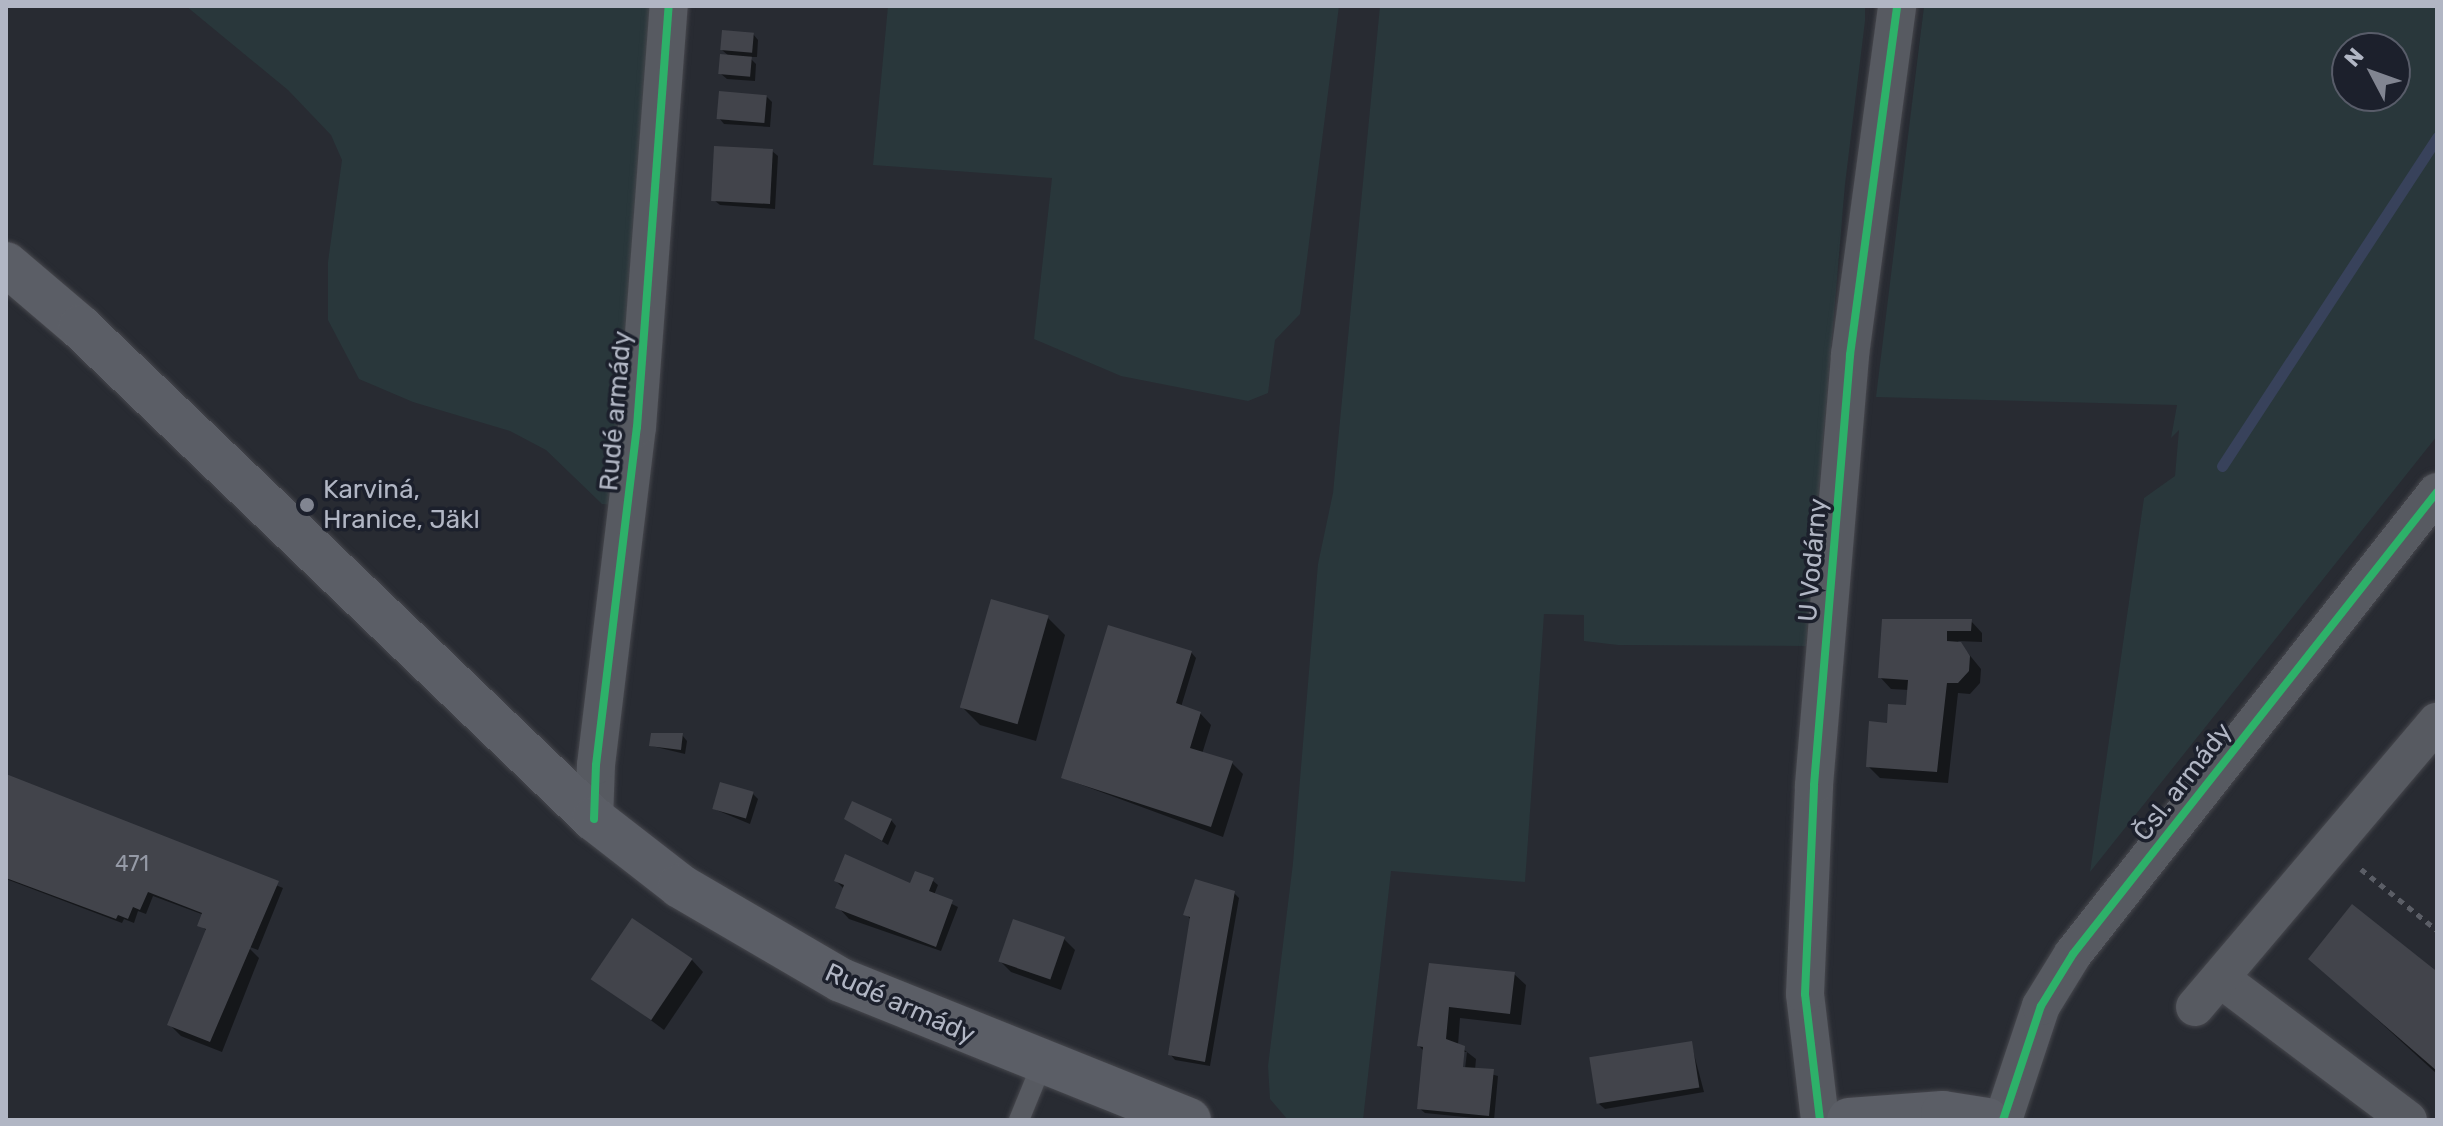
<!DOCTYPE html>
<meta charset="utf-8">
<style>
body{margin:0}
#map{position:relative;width:2443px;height:1126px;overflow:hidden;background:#282b32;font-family:Rubik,sans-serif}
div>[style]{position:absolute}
.green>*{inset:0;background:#29373b}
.shadow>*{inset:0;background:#0007}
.stream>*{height:11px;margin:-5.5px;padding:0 5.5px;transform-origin:5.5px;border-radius:5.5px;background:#38425b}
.building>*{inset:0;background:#42444b;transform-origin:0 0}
.path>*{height:5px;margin-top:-2.5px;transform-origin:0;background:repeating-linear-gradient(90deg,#5b5e66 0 6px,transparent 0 12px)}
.roads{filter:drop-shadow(0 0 2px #46474d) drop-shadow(0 0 2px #46474d)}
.lane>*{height:20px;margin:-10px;padding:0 10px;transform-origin:10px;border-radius:10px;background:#575a61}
.street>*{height:38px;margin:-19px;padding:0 19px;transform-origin:19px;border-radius:19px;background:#575a61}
.secondary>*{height:44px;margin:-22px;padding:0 22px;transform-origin:22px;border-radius:22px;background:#5b5e66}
.cycleway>*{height:8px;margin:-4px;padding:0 4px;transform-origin:4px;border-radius:4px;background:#2db169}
.dots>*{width:22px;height:22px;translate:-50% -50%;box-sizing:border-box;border:4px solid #1c202c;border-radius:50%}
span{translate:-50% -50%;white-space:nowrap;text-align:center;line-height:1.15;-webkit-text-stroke:7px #1c202c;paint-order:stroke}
.number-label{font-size:22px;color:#959aa6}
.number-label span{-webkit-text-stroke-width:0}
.street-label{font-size:26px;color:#b1b6c4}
.poi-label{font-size:26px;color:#b1b6c4}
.left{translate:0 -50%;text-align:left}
.frame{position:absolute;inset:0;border:8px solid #b1b6c4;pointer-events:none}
.north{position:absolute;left:2331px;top:32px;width:80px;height:80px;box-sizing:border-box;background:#1c202c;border:2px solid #585c69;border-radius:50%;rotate:311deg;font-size:22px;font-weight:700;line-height:32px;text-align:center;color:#b1b6c4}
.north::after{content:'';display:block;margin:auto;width:28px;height:36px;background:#818591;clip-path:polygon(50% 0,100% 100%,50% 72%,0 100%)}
</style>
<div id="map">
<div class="green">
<i style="clip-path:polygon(186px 6px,656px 6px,615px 505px,602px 504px,546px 450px,510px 431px,413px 402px,359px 379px,328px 320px,328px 262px,342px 160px,331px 135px,288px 90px)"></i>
<i style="clip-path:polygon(888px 6px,1339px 6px,1300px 314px,1275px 340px,1268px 393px,1248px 401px,1121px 376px,1034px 339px,1052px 178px,873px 165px)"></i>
<i style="clip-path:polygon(1380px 6px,1865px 6px,1865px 21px,1845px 184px,1806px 646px,1618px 645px,1584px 641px,1584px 615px,1544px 614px,1525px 882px,1391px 871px,1363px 1120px,1288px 1120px,1270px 1099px,1268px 1066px,1293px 863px,1318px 564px,1333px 493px)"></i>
<i style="clip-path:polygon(evenodd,1924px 6px,2437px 6px,2437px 436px,2090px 872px,2144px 498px,2175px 476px,2179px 430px,2171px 438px,2177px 405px,1876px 397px,1924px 6px,2395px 48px,2395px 96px,2347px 96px,2347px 48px,2395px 48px)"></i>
</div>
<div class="shadow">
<i style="clip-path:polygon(753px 34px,758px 40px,757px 57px,749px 57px,756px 64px,755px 81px,727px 79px,721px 74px,730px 57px,722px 50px)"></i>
<i style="clip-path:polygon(766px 96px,772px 102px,770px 127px,724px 124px,719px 118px)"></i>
<i style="clip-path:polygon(772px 151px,778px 156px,775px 209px,720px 205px,714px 200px)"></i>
<i style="clip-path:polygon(1048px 618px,1065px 635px,1036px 741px,980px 725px,962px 707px)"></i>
<i style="clip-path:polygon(1884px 621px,1971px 621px,1982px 633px,1982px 642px,1958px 641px,1981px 669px,1980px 683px,1970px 694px,1958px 693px,1948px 783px,1880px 778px,1868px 766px,1888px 725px,1908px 707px,1909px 690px,1891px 689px,1880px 677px)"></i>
<i style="clip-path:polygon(1191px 652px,1196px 658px,1181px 707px,1200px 713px,1211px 725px,1202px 754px,1232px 763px,1243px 774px,1223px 837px,1063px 778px)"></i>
<i style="clip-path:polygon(682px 735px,687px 741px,685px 754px,652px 746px)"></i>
<i style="clip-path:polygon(6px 776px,283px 888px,258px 950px,247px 946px,259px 958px,222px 1052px,181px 1036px,170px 1025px,207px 931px,200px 925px,204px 915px,153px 896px,146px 914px,138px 911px,134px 923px,124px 919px,122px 923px,6px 879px)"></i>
<i style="clip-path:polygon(753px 794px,758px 799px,750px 824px,714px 809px)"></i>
<i style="clip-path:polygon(846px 819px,891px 820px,896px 826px,888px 845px)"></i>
<i style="clip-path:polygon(846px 857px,911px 886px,932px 880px,938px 885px,934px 895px,958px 907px,941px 951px,849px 919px,838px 907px,844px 889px,836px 881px)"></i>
<i style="clip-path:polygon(1234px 893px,1239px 898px,1210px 1066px,1175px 1060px,1170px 1054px,1191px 920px,1186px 914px)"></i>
<i style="clip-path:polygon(2352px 907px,2437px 980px,2437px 1074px,2311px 959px)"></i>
<i style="clip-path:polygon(1064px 939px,1075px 950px,1061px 990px,1011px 972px,1000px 961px)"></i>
<i style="clip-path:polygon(692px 960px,703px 972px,664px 1030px,597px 980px)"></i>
<i style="clip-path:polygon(evenodd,1431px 965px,1514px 974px,1526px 985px,1521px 1025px,1460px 1018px,1458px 1045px,1476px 1059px,1475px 1070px,1498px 1076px,1494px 1120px,1425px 1113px,1419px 1108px,1425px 1052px,1419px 1046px,1431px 965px,1463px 1052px,1467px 1052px,1464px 1077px,1460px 1076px,1463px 1052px)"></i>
<i style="clip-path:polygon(1691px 1043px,1704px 1092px,1605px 1109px,1599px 1104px)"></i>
</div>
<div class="stream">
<i style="left:2222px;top:466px;width:393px;rotate:-56.8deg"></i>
</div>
<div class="building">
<i style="left:722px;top:30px;width:32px;height:20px;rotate:5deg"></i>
<i style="left:720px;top:54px;width:32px;height:20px;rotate:5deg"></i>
<i style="left:719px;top:91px;width:48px;height:28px;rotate:5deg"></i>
<i style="left:714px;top:146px;width:59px;height:55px;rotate:3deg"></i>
<i style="left:991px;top:599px;width:60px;height:113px;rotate:16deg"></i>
<i style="clip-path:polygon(1882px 619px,1972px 619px,1971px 631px,1947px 631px,1947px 641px,1961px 642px,1970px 656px,1969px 671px,1958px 683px,1947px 683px,1937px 772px,1866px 767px,1869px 721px,1887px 723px,1888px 704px,1906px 705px,1908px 680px,1878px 678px)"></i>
<i style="clip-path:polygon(1108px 625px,1192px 651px,1176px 703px,1201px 712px,1190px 748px,1233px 761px,1211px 827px,1061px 778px)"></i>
<i style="clip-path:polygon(651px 733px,683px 733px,681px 750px,649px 746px)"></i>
<i style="clip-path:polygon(6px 774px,279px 881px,210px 1042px,167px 1025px,206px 929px,197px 926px,202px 913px,148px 892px,140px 910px,133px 907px,128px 919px,118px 915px,116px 919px,6px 878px)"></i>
<i style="left:720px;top:782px;width:35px;height:28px;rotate:16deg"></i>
<i style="clip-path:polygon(852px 801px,892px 819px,882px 841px,844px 819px)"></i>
<i style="clip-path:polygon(845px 854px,910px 883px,915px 871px,934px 878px,929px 891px,953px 900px,936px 947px,835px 908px,844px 885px,834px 881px)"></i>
<i style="clip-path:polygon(1195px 879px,1235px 891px,1205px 1062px,1168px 1055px,1190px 917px,1183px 915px)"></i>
<i style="clip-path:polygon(2352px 904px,2435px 970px,2437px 1071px,2308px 959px)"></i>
<i style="left:632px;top:918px;width:73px;height:74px;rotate:34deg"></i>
<i style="left:1013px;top:919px;width:55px;height:45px;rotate:19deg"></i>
<i style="clip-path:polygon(1429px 963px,1515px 972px,1510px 1014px,1449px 1007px,1446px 1039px,1465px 1046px,1463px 1067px,1494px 1069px,1489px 1116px,1417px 1109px,1423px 1047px,1417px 1046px)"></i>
<i style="left:1692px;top:1041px;width:47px;height:104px;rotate:81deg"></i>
</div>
<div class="path">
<i style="left:2361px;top:869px;width:97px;rotate:38.8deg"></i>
</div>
<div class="roads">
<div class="lane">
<i style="left:1019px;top:1120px;width:61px;rotate:-67.7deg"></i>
</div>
<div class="street">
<i style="left:594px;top:819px;width:54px;rotate:-87.9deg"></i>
<i style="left:596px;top:765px;width:340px;rotate:-83.1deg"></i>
<i style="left:637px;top:427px;width:422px;rotate:-85.7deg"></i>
<i style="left:2221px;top:979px;width:234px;rotate:37deg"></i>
<i style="left:2195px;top:1007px;width:374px;rotate:-49.7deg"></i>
<i style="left:1820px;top:1120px;width:127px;rotate:-96.8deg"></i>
<i style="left:1805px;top:994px;width:209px;rotate:-87.5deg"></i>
<i style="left:1814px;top:785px;width:432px;rotate:-85.2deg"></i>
<i style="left:1850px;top:355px;width:352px;rotate:-82.3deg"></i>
<i style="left:2003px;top:1120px;width:120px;rotate:-71.6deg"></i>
<i style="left:2041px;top:1006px;width:61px;rotate:-58.4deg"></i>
<i style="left:2073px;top:954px;width:588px;rotate:-51.77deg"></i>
</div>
<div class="secondary">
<i style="left:6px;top:264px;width:97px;rotate:40.4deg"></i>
<i style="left:80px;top:327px;width:712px;rotate:43.75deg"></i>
<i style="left:594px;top:819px;width:109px;rotate:37.9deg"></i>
<i style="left:680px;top:886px;width:186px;rotate:30.3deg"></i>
<i style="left:841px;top:980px;width:375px;rotate:21.9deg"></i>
<i style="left:1849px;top:1120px;width:94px;rotate:-4.3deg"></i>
<i style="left:1943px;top:1113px;width:45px;rotate:9deg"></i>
</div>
</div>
<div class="cycleway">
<i style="left:594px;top:819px;width:54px;rotate:-87.9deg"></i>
<i style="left:596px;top:765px;width:340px;rotate:-83.1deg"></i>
<i style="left:637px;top:427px;width:422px;rotate:-85.7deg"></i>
<i style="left:1820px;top:1120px;width:127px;rotate:-96.8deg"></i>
<i style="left:1805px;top:994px;width:209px;rotate:-87.5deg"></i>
<i style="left:1814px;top:785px;width:432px;rotate:-85.2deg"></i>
<i style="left:1850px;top:355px;width:352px;rotate:-82.3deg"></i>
<i style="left:2003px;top:1120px;width:120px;rotate:-71.6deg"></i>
<i style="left:2041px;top:1006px;width:61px;rotate:-58.4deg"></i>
<i style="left:2073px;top:954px;width:588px;rotate:-51.77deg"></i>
</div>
<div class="dots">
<i style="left:307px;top:505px;background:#818591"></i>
</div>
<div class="number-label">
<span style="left:132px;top:864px">471</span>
</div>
<div class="street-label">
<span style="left:616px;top:411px;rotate:-85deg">Rudé armády</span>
<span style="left:1813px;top:560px;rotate:-85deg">U Vodárny</span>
<span style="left:2183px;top:782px;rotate:-52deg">Čsl. armády</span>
<span style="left:900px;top:1004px;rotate:24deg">Rudé armády</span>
</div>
<div class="poi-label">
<span class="left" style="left:323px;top:505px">Karviná,<br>Hranice, Jäkl</span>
</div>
<div class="frame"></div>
<div class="north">N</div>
</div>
